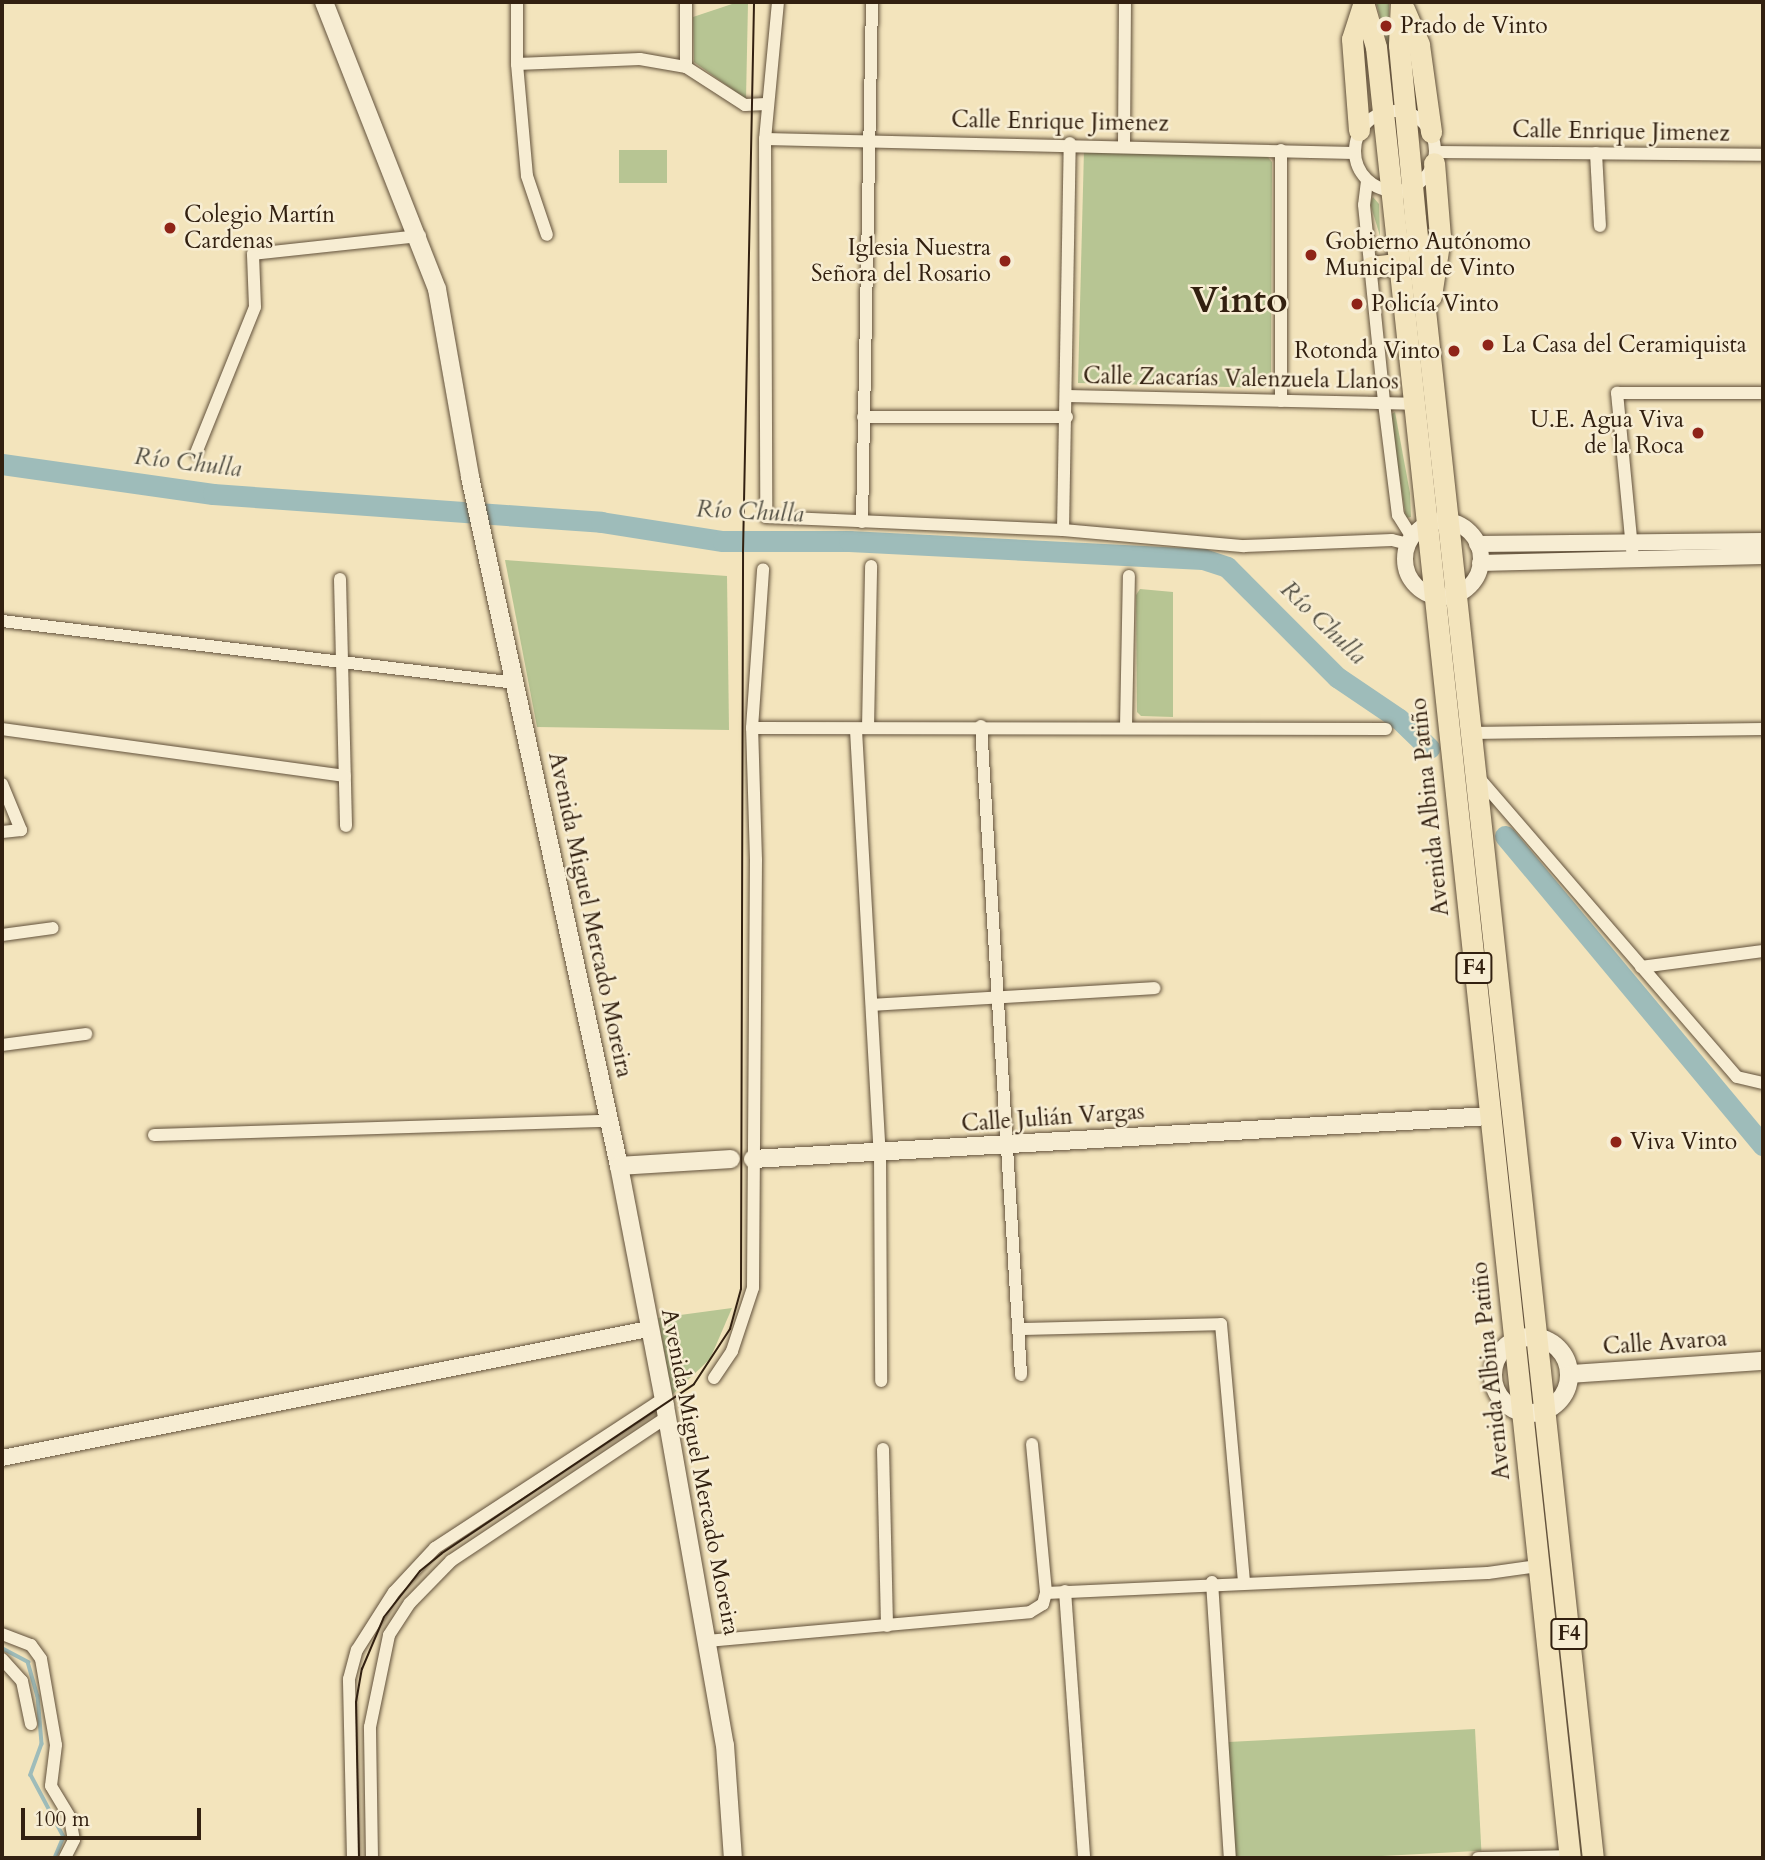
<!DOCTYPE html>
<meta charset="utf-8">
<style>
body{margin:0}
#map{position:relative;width:1765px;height:1860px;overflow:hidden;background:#f3e4bc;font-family:Cardo,serif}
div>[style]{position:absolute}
.green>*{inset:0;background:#b7c593;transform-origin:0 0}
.stream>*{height:3.5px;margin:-1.75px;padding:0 1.75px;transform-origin:1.75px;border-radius:1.75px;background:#9ebcba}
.river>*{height:21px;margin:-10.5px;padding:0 10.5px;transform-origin:10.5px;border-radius:10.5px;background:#9ebcba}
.roads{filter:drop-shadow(0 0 2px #62513b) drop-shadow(0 0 2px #62513b)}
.minor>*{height:12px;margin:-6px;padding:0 6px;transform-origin:6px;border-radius:6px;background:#f7edd3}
.minor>.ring{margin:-6px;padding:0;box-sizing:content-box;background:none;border:12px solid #f7edd3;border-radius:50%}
.tertiary>*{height:16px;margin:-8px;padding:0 8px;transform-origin:8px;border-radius:8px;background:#f7edd3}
.tertiary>.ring{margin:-8px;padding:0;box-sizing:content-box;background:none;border:16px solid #f7edd3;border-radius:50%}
.secondary>*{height:18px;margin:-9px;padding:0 9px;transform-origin:9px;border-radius:9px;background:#f7edd3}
.secondary>.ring{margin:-9px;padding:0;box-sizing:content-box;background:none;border:18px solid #f7edd3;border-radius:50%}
.trunk>*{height:21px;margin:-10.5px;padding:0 10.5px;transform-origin:10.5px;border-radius:10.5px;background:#f3e4bc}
.tram>*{height:2px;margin:-1px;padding:0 1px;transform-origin:1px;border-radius:1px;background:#322010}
.dots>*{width:19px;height:19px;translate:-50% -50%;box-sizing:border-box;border:4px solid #f7edd3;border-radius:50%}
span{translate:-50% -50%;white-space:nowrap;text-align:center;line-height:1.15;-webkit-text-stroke:5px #f7edd3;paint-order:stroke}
.shield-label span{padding:2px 5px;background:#f7edd3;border:2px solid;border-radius:5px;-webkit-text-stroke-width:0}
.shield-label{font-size:21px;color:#322010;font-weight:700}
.poi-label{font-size:23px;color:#322010}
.left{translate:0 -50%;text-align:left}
.right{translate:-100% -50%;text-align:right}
.street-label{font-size:23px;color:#322010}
.water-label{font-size:24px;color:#524f43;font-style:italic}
.town-label{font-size:37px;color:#322010;font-weight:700}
.frame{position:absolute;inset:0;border:4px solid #322010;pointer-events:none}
.scale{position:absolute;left:21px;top:1808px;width:180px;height:32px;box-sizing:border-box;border:4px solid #322010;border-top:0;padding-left:9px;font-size:21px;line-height:24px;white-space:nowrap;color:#322010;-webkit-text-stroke:5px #f7edd3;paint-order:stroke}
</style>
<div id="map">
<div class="green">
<i style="clip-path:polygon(1376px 2px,1389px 2px,1389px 50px)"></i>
<i style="clip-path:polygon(735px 3px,748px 3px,746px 99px,694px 62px,693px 17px)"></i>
<i style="left:619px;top:150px;width:48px;height:33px"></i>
<i style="clip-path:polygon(1084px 150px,1266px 155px,1272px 162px,1271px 383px,1265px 388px,1078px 383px)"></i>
<i style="clip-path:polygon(1373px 197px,1379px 204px,1380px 236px,1370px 203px)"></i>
<i style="clip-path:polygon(1395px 412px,1410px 493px,1411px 517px,1406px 518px,1390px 415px)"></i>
<i style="clip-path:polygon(505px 560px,727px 576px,729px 730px,537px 727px)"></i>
<i style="clip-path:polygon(1140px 589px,1173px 592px,1173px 717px,1141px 716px,1137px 712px,1136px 595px)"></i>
<i style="clip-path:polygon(732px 1308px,710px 1359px,672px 1395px,658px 1318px)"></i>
<i style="left:1475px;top:1729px;width:122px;height:247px;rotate:87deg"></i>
</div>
<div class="stream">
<i style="left:2px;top:1648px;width:30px;rotate:28deg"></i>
<i style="left:28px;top:1662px;width:35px;rotate:74deg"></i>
<i style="left:38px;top:1696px;width:48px;rotate:85.2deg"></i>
<i style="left:42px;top:1744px;width:33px;rotate:110deg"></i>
<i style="left:31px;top:1775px;width:70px;rotate:62deg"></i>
<i style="left:64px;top:1837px;width:23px;rotate:113deg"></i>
</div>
<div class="river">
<i style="left:2px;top:464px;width:213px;rotate:8.1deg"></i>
<i style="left:213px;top:494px;width:389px;rotate:4.1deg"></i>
<i style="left:601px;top:522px;width:123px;rotate:8.9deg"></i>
<i style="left:723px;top:541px;width:126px"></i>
<i style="left:849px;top:541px;width:354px;rotate:2.9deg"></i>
<i style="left:1203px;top:559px;width:25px;rotate:18deg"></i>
<i style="left:1227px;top:567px;width:156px;rotate:45deg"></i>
<i style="left:1337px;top:677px;width:75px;rotate:34.1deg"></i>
<i style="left:1399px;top:719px;width:42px;rotate:44deg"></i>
<i style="left:1505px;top:836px;width:403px;rotate:50.2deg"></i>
</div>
<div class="roads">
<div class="minor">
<i style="left:517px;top:2px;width:62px;rotate:90deg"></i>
<i style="left:517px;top:64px;width:112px;rotate:84.9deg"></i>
<i style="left:527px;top:176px;width:62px;rotate:71.3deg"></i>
<i style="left:686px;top:2px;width:65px;rotate:90deg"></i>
<i style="left:778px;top:2px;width:138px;rotate:95.4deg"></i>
<i style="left:765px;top:139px;width:378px;rotate:89.8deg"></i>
<i style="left:766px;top:517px;width:297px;rotate:2.5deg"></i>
<i style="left:1063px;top:530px;width:182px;rotate:5.1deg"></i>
<i style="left:1244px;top:546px;width:148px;rotate:-2.3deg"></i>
<i style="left:1392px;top:540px;width:16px;rotate:14deg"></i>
<i style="left:517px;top:64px;width:123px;rotate:-2.3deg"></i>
<i style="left:640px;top:59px;width:47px;rotate:9.9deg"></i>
<i style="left:686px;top:67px;width:70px;rotate:32.8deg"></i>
<i style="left:745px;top:105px;width:21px;rotate:-3deg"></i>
<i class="ring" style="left:1355px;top:111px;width:68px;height:68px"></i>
<i style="left:765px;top:139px;width:589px;rotate:1.36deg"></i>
<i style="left:1124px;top:144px;width:142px;rotate:-89.6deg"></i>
<i style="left:1436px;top:152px;width:327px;rotate:0.5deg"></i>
<i style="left:1596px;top:153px;width:73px;rotate:86.9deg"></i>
<i style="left:1367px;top:181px;width:24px;rotate:97deg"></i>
<i style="left:1364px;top:205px;width:199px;rotate:84.2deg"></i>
<i style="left:1384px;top:403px;width:113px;rotate:82.9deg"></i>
<i style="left:1398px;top:515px;width:26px;rotate:58deg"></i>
<i style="left:1067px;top:396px;width:346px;rotate:1.3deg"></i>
<i style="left:1281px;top:401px;width:251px;rotate:-90deg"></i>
<i style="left:863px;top:417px;width:204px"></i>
<i style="left:196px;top:453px;width:157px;rotate:-68deg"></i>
<i style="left:255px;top:307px;width:53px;rotate:-92.2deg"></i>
<i style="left:253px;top:254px;width:168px;rotate:-6.2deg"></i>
<i style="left:862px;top:522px;width:520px;rotate:-88.9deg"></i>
<i style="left:1063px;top:530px;width:387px;rotate:-89deg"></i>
<i style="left:1633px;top:559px;width:167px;rotate:-95.5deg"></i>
<i style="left:1617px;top:393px;width:146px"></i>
<i style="left:340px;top:579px;width:247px;rotate:88.6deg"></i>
<i style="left:2px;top:621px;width:518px;rotate:6.88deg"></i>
<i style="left:981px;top:726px;width:650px;rotate:86.47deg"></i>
<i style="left:1126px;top:727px;width:151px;rotate:-88.9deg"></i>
<i style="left:752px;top:728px;width:634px;rotate:0.09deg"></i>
<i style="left:868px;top:728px;width:162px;rotate:-88.9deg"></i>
<i style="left:2px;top:729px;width:346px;rotate:7.8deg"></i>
<i style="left:856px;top:730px;width:424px;rotate:86.8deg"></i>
<i style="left:880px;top:1153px;width:228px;rotate:89.7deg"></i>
<i style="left:1471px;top:733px;width:292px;rotate:-0.8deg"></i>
<i style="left:1478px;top:777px;width:396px;rotate:49.2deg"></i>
<i style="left:1737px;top:1077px;width:27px;rotate:13deg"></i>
<i style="left:2px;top:784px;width:50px;rotate:67.6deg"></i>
<i style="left:21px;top:830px;width:19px;rotate:174deg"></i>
<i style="left:2px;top:935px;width:51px;rotate:-7.8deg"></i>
<i style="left:1641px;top:967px;width:123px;rotate:-7.5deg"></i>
<i style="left:872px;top:1005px;width:283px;rotate:-3.4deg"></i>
<i style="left:2px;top:1045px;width:85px;rotate:-7.5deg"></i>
<i style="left:154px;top:1135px;width:455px;rotate:-1.8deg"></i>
<i style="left:1019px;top:1329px;width:202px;rotate:-1.4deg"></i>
<i style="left:1221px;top:1324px;width:259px;rotate:84.9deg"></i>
<i style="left:714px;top:1378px;width:32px;rotate:-56deg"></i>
<i style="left:732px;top:1351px;width:66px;rotate:-71.6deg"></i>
<i style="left:753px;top:1288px;width:428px;rotate:-89.6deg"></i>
<i style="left:756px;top:860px;width:132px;rotate:-91.7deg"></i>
<i style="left:752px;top:728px;width:159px;rotate:-86deg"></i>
<i style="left:1032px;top:1444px;width:150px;rotate:84.6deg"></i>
<i style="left:883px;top:1449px;width:177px;rotate:88.7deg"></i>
<i style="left:1212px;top:1582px;width:277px;rotate:86.3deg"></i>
<i style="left:1065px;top:1591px;width:268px;rotate:85.9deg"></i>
<i style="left:2px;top:1634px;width:31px;rotate:21deg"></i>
<i style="left:31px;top:1645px;width:17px;rotate:54deg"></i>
<i style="left:41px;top:1659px;width:87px;rotate:80.1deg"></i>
<i style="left:56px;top:1745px;width:41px;rotate:97deg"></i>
<i style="left:51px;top:1786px;width:37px;rotate:59deg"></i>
<i style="left:70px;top:1818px;width:22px;rotate:80deg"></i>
<i style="left:74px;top:1840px;width:20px;rotate:117deg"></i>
<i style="left:707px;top:1641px;width:324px;rotate:-5.1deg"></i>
<i style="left:1030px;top:1612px;width:15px;rotate:-32deg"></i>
<i style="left:1043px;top:1604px;width:11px;rotate:-75deg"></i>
<i style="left:1046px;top:1593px;width:442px;rotate:-2.6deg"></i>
<i style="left:1488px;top:1573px;width:50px;rotate:-8deg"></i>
<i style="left:2px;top:1659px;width:30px;rotate:48deg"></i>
<i style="left:22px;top:1681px;width:44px;rotate:78.2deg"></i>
<i style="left:353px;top:1858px;width:179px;rotate:-91.3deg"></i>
<i style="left:349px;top:1679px;width:30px;rotate:-75deg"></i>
<i style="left:357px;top:1650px;width:69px;rotate:-57.5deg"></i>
<i style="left:394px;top:1592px;width:60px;rotate:-47deg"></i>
<i style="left:435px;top:1548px;width:274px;rotate:-33.2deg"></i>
<i style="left:372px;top:1858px;width:131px;rotate:-90.9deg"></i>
<i style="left:370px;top:1727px;width:94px;rotate:-78.3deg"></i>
<i style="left:389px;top:1635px;width:38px;rotate:-57deg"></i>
<i style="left:410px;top:1603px;width:59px;rotate:-45.7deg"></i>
<i style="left:451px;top:1561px;width:260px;rotate:-33.7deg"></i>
<i style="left:1478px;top:1858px;width:92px;rotate:-1.2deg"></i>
</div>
<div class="tertiary">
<i class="ring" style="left:1405px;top:521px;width:60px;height:60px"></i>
<i style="left:1477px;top:544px;width:286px;rotate:-0.6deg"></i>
<i style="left:1480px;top:563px;width:283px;rotate:-1.4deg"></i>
<i style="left:2px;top:1458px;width:659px;rotate:-11.29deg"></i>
</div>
<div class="secondary">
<i style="left:324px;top:2px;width:308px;rotate:68.5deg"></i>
<i style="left:437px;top:289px;width:191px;rotate:80deg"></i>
<i style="left:470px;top:477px;width:705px;rotate:77.8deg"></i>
<i style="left:619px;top:1166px;width:244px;rotate:79.1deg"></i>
<i style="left:665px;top:1406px;width:344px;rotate:80deg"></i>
<i style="left:725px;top:1745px;width:113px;rotate:86deg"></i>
<i style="left:753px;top:1159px;width:738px;rotate:-3.34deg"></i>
<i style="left:619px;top:1166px;width:112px;rotate:-3.6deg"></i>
<i class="ring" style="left:1493px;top:1337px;width:58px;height:58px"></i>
<i style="left:1570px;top:1374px;width:193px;rotate:-3.9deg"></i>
</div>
<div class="trunk">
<i style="left:1363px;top:2px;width:47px;rotate:73.9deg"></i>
<i style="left:1376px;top:47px;width:1821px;rotate:83.89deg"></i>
<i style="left:1401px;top:2px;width:43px;rotate:92.7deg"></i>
<i style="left:1399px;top:45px;width:174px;rotate:84.7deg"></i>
<i style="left:1415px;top:218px;width:1650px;rotate:83.81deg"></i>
<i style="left:1404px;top:9px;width:39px;rotate:67deg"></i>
<i style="left:1419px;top:45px;width:88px;rotate:82.1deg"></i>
<i style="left:1359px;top:130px;width:91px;rotate:-94.4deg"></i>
<i style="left:1352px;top:39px;width:38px;rotate:-72deg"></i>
<i style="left:1371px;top:267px;width:26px;rotate:-7deg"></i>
<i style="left:1431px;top:296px;width:60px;rotate:-81.3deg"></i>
<i style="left:1440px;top:237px;width:74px;rotate:-94.6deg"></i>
</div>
</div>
<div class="tram">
<i style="left:359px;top:1858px;width:156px;rotate:-91.1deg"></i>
<i style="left:356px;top:1702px;width:34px;rotate:-80deg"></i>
<i style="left:362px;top:1669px;width:56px;rotate:-67.1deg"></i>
<i style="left:384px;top:1617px;width:58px;rotate:-52deg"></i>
<i style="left:420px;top:1571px;width:28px;rotate:-39deg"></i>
<i style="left:442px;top:1553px;width:303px;rotate:-33.8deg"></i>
<i style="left:694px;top:1384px;width:66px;rotate:-56.8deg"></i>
<i style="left:730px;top:1329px;width:41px;rotate:-74.6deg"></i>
<i style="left:741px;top:1289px;width:737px;rotate:-89.84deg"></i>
<i style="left:743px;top:552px;width:550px;rotate:-88.85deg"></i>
</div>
<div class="dots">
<i style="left:1386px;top:26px;background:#8f2418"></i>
<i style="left:170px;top:228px;background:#8f2418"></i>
<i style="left:1311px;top:255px;background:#8f2418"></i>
<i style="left:1005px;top:261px;background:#8f2418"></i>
<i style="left:1357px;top:304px;background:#8f2418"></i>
<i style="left:1488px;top:345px;background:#8f2418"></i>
<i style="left:1454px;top:351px;background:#8f2418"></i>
<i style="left:1698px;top:433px;background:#8f2418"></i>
<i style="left:1616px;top:1142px;background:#8f2418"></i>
</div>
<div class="shield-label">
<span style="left:1474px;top:968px">F4</span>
<span style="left:1569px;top:1634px">F4</span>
</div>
<div class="poi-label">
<span class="left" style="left:1400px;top:26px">Prado de Vinto</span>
<span class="left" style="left:184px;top:228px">Colegio Martín<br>Cardenas</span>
<span class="left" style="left:1325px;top:255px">Gobierno Autónomo<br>Municipal de Vinto</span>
<span class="right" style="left:991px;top:261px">Iglesia Nuestra<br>Señora del Rosario</span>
<span class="left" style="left:1371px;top:304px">Policía Vinto</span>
<span class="left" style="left:1502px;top:345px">La Casa del Ceramiquista</span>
<span class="right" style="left:1440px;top:351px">Rotonda Vinto</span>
<span class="right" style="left:1684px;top:433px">U.E. Agua Viva<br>de la Roca</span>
<span class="left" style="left:1630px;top:1142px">Viva Vinto</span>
</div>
<div class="street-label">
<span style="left:1060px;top:122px;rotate:1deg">Calle Enrique Jimenez</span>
<span style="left:1621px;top:132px;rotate:1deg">Calle Enrique Jimenez</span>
<span style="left:1241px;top:379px;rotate:1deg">Calle Zacarías Valenzuela Llanos</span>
<span style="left:1430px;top:807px;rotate:-96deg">Avenida Albina Patiño</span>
<span style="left:590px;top:915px;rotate:78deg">Avenida Miguel Mercado Moreira</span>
<span style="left:1053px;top:1118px;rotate:-4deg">Calle Julián Vargas</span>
<span style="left:1665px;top:1343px;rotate:-4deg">Calle Avaroa</span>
<span style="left:1491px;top:1371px;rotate:-96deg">Avenida Albina Patiño</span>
<span style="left:700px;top:1472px;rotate:79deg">Avenida Miguel Mercado Moreira</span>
</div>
<div class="water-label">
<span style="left:188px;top:463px;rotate:7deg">Río Chulla</span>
<span style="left:750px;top:512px;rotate:3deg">Río Chulla</span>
<span style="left:1323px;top:623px;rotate:44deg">Río Chulla</span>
</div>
<div class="town-label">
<span style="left:1239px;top:300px">Vinto</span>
</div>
<div class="frame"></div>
<div class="scale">100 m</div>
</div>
